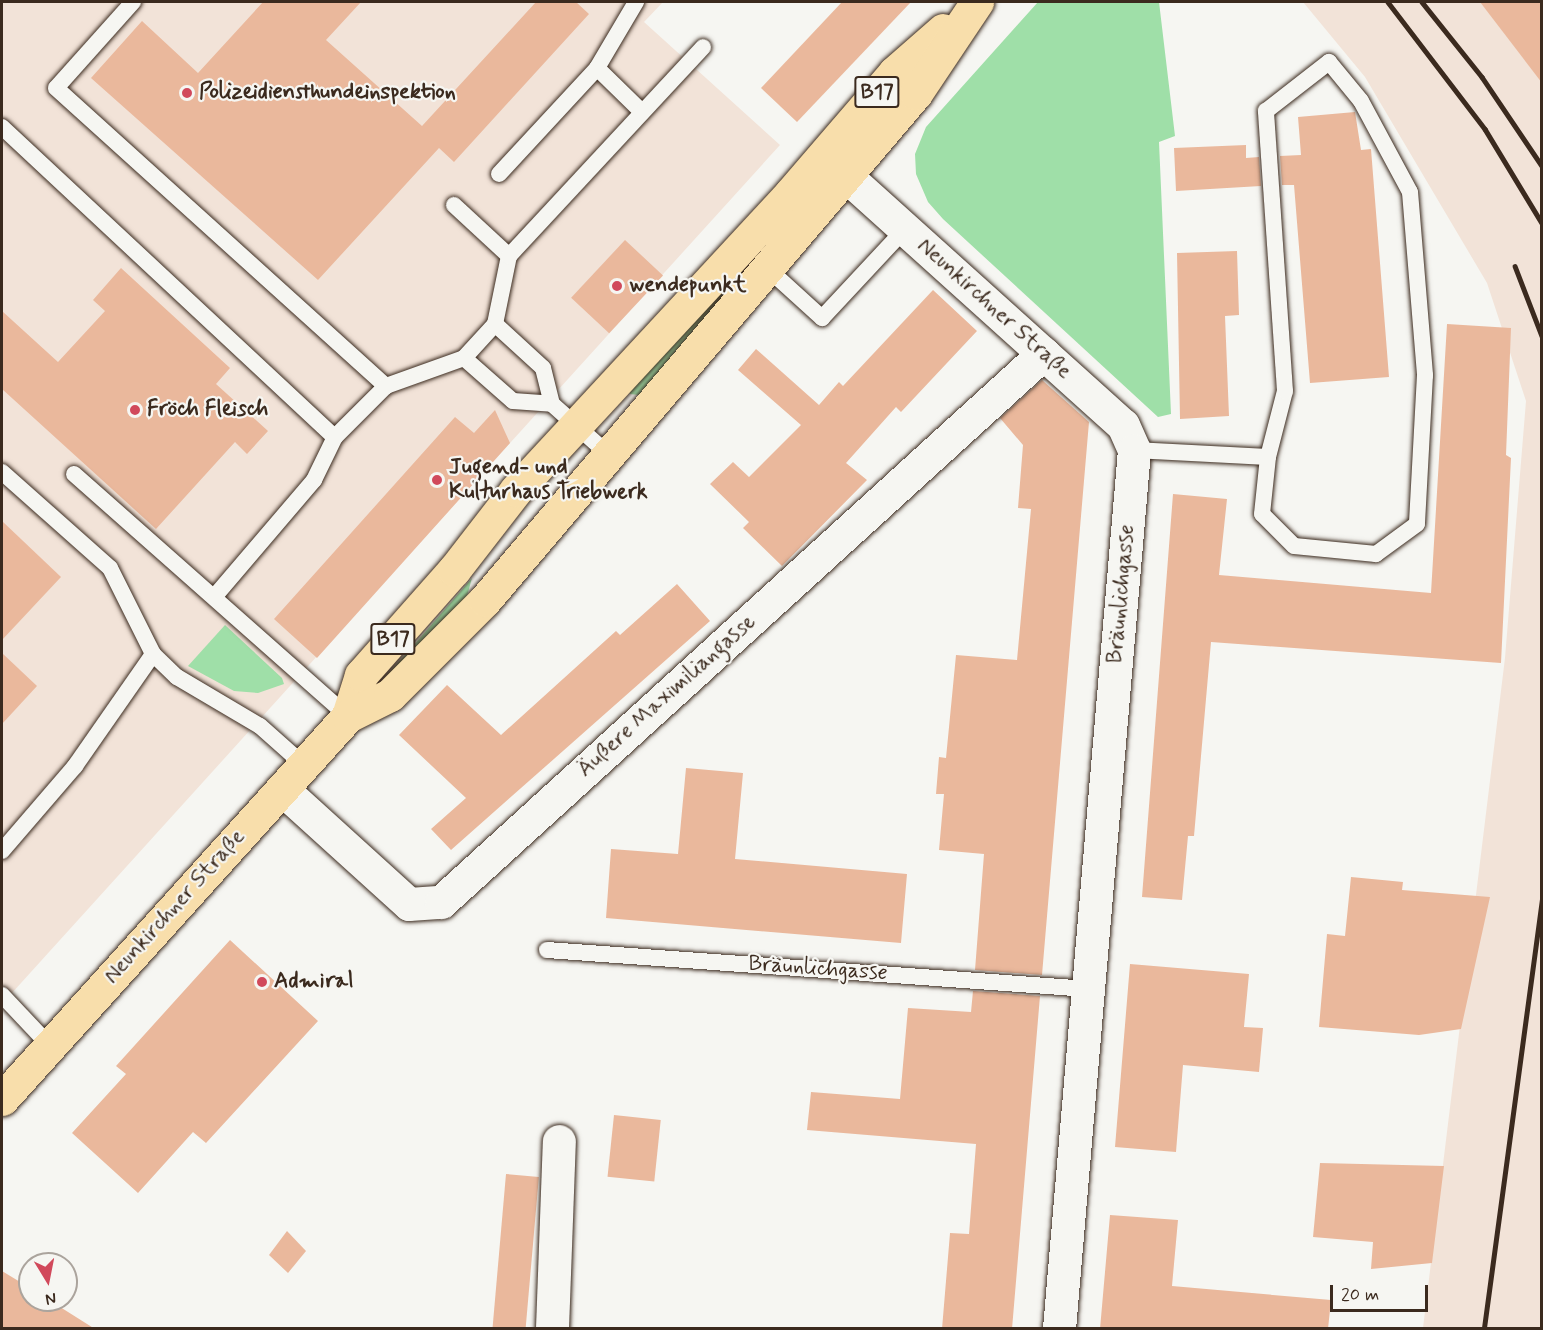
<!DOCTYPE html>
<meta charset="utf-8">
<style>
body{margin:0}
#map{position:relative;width:1543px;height:1330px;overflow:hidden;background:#f6f6f2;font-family:Mynerve,sans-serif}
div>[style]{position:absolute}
.built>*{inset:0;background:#f2e3d8}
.green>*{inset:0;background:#9fdfa8}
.building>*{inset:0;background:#eab89c;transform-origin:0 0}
.roads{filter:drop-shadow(0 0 2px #3b2a1e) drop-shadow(0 0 2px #3b2a1e)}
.lane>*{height:16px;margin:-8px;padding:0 8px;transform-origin:8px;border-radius:8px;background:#f6f6f2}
.street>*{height:33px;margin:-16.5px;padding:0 16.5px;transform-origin:16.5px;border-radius:16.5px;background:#f6f6f2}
.primary>*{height:33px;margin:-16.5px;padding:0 16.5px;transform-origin:16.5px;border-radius:16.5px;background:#f8deab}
.rail>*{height:4.5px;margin:-2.25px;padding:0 2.25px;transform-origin:2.25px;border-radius:2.25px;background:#3b2a1e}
.dots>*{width:16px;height:16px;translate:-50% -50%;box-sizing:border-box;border:3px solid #f6f6f2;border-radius:50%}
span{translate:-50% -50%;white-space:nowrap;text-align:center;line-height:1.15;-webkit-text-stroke:4.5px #f6f6f2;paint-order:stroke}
.shield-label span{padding:2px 4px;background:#f6f6f2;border:2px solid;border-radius:4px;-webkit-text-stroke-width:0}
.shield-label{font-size:21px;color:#3b2a1e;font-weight:700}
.poi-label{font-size:22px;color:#3b2a1e;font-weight:700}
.left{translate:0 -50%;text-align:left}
.street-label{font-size:22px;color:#3b2a1e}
.frame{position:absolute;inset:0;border:3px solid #3b2a1e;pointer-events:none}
.north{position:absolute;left:18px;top:1252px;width:60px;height:60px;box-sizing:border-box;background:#f6f6f2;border:2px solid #aba49d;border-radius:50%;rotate:170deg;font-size:16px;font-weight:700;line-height:24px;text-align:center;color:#3b2a1e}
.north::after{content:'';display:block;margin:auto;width:21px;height:27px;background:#d1495b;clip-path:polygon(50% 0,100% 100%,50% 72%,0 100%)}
.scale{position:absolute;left:1330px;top:1285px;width:98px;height:27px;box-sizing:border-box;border:3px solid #3b2a1e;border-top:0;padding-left:8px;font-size:18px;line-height:21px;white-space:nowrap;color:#3b2a1e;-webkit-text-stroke:4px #f6f6f2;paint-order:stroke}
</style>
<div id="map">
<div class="built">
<i style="clip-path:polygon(2px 2px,663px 2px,644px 22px,780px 145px,2px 1004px)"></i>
<i style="clip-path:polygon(1303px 2px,1541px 2px,1541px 1328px,1423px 1328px,1505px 658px,1526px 401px,1487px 283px,1365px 77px)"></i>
</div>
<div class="green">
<i style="clip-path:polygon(1038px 2px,1159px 2px,1175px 136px,1159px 142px,1171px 414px,1158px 417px,943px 219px,928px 202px,916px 174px,915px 154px,926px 127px)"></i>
<i style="clip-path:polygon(845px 151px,639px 395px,630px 394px,628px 387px)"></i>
<i style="clip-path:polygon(472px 578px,467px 596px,379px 684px,413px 646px)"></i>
<i style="clip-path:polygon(225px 625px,282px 678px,284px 684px,258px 693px,234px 691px,188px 666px)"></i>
</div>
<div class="building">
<i style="clip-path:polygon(263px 2px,361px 2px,326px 40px,422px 126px,536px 2px,576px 2px,589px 14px,454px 162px,439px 148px,318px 280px,91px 78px,142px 21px,198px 73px)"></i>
<i style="clip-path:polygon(842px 2px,911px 2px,797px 122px,761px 88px)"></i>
<i style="clip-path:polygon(1480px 2px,1542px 2px,1542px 83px)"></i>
<i style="clip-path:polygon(1355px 112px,1361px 150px,1371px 149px,1389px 377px,1310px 383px,1294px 185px,1282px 185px,1280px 156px,1301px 155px,1298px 117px)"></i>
<i style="clip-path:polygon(1246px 145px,1246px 158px,1259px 157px,1261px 186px,1176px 191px,1174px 148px)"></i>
<i style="left:625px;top:240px;width:52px;height:79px;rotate:43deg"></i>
<i style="clip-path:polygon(1237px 251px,1239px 315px,1225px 316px,1229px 416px,1180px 419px,1177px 253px)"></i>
<i style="clip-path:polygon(121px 268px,230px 368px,216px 384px,268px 431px,247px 454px,235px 442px,156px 529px,2px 389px,2px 311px,58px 362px,105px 311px,93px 300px)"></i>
<i style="clip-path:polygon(933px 290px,977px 331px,901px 412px,896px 407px,846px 463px,867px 480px,782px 566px,743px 528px,749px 522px,710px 484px,733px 462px,749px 477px,801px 425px,738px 370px,756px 349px,819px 405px,839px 382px,843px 386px)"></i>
<i style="clip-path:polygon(1447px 324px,1511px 328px,1506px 455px,1511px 458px,1501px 663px,1211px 642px,1194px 836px,1188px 836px,1182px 900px,1142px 897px,1173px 494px,1227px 499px,1219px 575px,1431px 593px)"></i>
<i style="clip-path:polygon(1042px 380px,1089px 422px,1042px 975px,975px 970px,984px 854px,939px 850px,944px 794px,936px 794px,939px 757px,946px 758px,956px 655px,1017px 660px,1031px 509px,1018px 508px,1023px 445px,1000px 418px)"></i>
<i style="clip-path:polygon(495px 410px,510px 443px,317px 658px,274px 619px,455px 417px,474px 433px)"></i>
<i style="clip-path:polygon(2px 521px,61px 577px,2px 640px)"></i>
<i style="clip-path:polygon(677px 584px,710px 621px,451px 850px,431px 829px,466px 798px,399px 735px,447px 685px,501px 735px,616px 631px,620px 635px)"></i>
<i style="clip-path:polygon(2px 653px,37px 686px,2px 724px)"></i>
<i style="clip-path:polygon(686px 768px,743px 773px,735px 859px,907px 874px,901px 943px,606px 918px,611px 849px,678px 854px)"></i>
<i style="clip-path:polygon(1351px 877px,1403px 882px,1402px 890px,1490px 897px,1461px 1029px,1419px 1035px,1319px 1027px,1327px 934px,1345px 936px)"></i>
<i style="clip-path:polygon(230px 940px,318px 1021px,206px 1143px,193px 1132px,138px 1193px,72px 1133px,126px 1074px,116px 1066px)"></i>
<i style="clip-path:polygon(1130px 964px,1249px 974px,1244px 1027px,1263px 1028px,1259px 1072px,1183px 1065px,1176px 1152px,1115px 1147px)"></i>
<i style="clip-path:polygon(973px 991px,1040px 996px,1012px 1329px,942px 1329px,950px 1233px,969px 1234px,976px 1144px,807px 1130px,811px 1092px,900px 1099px,908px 1008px,971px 1012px)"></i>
<i style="left:614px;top:1115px;width:47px;height:62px;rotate:6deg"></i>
<i style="clip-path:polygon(1320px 1163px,1444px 1166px,1432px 1263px,1371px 1269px,1373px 1242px,1313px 1237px)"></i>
<i style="left:506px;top:1174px;width:33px;height:155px;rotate:5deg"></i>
<i style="clip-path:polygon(1110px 1215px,1178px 1220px,1172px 1286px,1331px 1300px,1328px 1329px,1100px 1329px)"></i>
<i style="clip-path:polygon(287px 1231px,306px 1251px,288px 1273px,269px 1255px)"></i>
<i style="clip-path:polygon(2px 1271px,30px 1288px,30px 1300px,49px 1300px,95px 1329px,2px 1329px)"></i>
</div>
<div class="roads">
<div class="lane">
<i style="left:133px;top:2px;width:115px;rotate:131.8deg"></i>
<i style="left:56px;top:88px;width:445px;rotate:42.1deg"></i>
<i style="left:597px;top:68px;width:63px;rotate:44.4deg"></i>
<i style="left:2px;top:127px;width:455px;rotate:43deg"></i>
<i style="left:499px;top:174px;width:144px;rotate:-47.2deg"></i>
<i style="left:597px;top:68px;width:77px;rotate:-59.4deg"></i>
<i style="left:454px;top:205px;width:75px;rotate:42.8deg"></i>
<i style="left:766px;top:267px;width:76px;rotate:42.3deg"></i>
<i style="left:822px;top:318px;width:122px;rotate:-47deg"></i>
<i style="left:495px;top:324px;width:65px;rotate:42.5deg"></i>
<i style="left:543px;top:368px;width:37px;rotate:76deg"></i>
<i style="left:552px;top:404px;width:74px;rotate:41.7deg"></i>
<i style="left:464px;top:358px;width:65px;rotate:41.3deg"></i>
<i style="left:513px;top:401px;width:39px;rotate:4deg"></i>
<i style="left:1134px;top:450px;width:134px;rotate:3deg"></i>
<i style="left:1268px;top:457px;width:68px;rotate:-75.6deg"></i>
<i style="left:1285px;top:391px;width:281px;rotate:-93.9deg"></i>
<i style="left:1266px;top:111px;width:80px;rotate:-37.9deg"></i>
<i style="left:1329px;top:62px;width:50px;rotate:50.6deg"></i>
<i style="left:1361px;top:101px;width:103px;rotate:61.7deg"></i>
<i style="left:1410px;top:192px;width:184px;rotate:85.3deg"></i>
<i style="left:1425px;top:375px;width:149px;rotate:93.1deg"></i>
<i style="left:1417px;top:524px;width:51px;rotate:143.8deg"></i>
<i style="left:1376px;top:554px;width:82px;rotate:-174.4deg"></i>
<i style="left:1294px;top:546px;width:45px;rotate:-135deg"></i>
<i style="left:1262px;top:514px;width:57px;rotate:-84deg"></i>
<i style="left:2px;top:472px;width:144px;rotate:41.6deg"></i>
<i style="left:110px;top:568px;width:96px;rotate:63.4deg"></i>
<i style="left:153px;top:654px;width:33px;rotate:44deg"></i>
<i style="left:177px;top:677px;width:96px;rotate:30.6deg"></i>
<i style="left:260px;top:726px;width:59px;rotate:41.6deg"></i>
<i style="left:74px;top:474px;width:366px;rotate:41.5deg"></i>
<i style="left:215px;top:596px;width:153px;rotate:-49.5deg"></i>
<i style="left:314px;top:480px;width:48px;rotate:-64deg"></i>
<i style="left:335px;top:437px;width:72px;rotate:-45deg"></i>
<i style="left:386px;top:386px;width:83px;rotate:-19.7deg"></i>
<i style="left:464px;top:358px;width:46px;rotate:-47.6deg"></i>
<i style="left:495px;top:324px;width:69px;rotate:-78.4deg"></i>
<i style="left:509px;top:256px;width:285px;rotate:-47.1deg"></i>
<i style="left:2px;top:851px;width:112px;rotate:-49.3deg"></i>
<i style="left:75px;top:766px;width:136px;rotate:-55.1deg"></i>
<i style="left:547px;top:950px;width:543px;rotate:4.12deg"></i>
<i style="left:2px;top:995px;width:70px;rotate:46.7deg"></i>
</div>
<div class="street">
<i style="left:845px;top:175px;width:374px;rotate:42deg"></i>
<i style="left:1123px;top:425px;width:27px;rotate:66deg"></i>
<i style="left:1134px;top:450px;width:881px;rotate:94.88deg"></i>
<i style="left:282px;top:789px;width:171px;rotate:42.2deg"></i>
<i style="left:409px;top:904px;width:32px;rotate:-4deg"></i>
<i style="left:441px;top:902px;width:815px;rotate:-42.32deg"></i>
<i style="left:552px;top:1328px;width:187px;rotate:-87.9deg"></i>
</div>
<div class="primary">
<i style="left:348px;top:716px;width:43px;rotate:-72.4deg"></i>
<i style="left:361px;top:675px;width:140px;rotate:-48.5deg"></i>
<i style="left:454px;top:570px;width:101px;rotate:-52.2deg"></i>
<i style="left:516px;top:490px;width:403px;rotate:-47.2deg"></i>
<i style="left:790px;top:194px;width:160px;rotate:-49.3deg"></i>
<i style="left:894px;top:73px;width:65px;rotate:-41.3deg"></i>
<i style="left:2px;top:1099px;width:516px;rotate:-47.91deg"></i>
<i style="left:348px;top:716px;width:47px;rotate:-26.6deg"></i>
<i style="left:390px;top:695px;width:134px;rotate:-45deg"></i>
<i style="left:485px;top:600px;width:665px;rotate:-49.63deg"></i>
<i style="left:916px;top:93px;width:110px;rotate:-56.2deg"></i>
</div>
</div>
<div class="rail">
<i style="left:1388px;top:2px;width:160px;rotate:52.6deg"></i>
<i style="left:1485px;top:129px;width:110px;rotate:58.8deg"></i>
<i style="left:1422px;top:2px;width:96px;rotate:51.3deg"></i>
<i style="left:1482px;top:77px;width:107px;rotate:56deg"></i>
<i style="left:1515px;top:266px;width:75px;rotate:68.9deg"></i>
<i style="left:1484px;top:1328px;width:435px;rotate:-82.3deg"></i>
</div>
<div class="dots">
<i style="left:187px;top:93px;background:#d1495b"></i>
<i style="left:617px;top:286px;background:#d1495b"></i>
<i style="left:135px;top:410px;background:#d1495b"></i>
<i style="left:437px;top:480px;background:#d1495b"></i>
<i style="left:262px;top:982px;background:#d1495b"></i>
</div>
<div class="shield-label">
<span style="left:877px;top:92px">B17</span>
<span style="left:393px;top:639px">B17</span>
</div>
<div class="poi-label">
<span class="left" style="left:199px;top:93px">Polizeidiensthundeinspektion</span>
<span class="left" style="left:629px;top:286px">wendepunkt</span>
<span class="left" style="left:147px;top:410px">Fröch Fleisch</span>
<span class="left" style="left:449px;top:480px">Jugend- und<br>Kulturhaus Triebwerk</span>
<span class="left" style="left:274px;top:982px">Admiral</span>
</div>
<div class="street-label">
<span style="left:994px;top:309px;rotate:42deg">Neunkirchner Straße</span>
<span style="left:1122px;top:594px;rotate:-85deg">Bräunlichgasse</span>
<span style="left:667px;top:696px;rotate:-42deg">Äußere Maximiliangasse</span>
<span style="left:175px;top:907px;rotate:-48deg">Neunkirchner Straße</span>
<span style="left:818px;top:969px;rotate:4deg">Bräunlichgasse</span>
</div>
<div class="frame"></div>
<div class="north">N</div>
<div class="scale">20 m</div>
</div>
